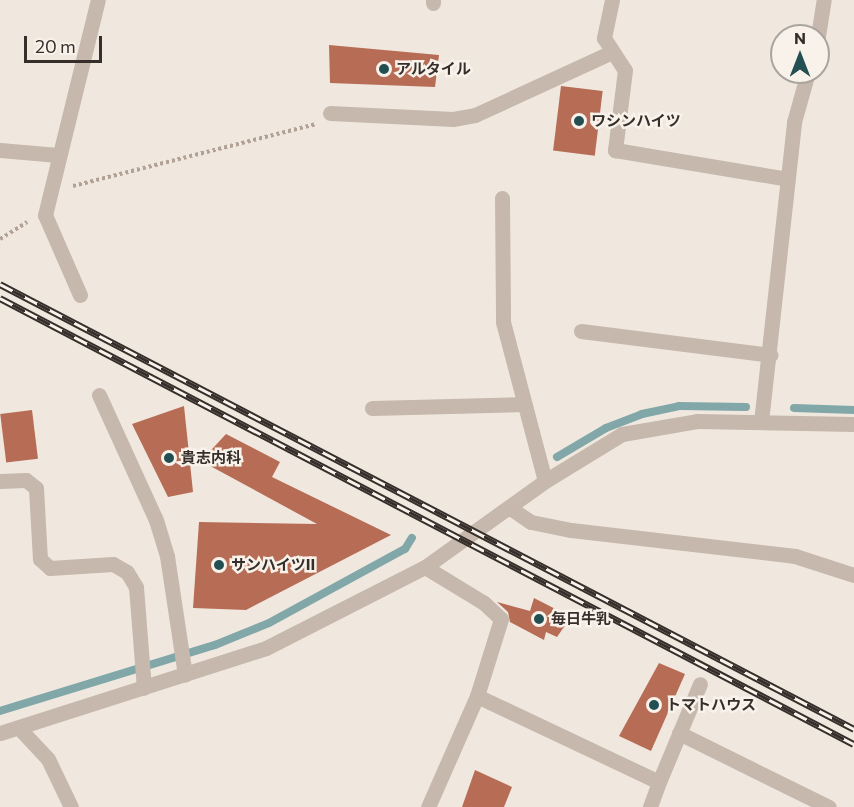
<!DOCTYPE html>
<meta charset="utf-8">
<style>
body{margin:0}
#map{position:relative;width:854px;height:807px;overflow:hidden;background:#f0e8df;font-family:Commissioner,"Noto Sans JP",sans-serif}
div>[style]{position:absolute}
.stream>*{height:8px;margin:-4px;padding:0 4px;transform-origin:4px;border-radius:4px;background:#81a7a9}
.building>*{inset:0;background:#b76d55;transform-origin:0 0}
.path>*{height:4px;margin-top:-2px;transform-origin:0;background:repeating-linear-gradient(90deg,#b2a296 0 3px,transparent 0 6px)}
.minor>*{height:15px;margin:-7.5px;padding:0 7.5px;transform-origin:7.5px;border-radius:7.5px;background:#c6b8ac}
.rail>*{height:7px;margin-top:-3.5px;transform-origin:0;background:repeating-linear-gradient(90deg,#f8f2eb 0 14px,#352e2a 0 28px);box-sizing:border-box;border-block:2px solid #352e2a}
.dots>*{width:16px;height:16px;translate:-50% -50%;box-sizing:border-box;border:3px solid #f8f2eb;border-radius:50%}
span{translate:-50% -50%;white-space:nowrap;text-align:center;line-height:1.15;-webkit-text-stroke:5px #f8f2eb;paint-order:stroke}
.poi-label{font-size:15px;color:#352e2a;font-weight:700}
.left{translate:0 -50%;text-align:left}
.north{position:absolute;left:770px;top:24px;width:60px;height:60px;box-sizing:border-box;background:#f8f2eb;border:2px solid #aaa49e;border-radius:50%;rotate:0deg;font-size:16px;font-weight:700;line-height:24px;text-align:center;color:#352e2a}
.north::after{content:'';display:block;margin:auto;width:21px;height:27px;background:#244f52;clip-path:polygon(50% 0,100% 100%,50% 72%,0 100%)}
.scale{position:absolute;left:24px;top:36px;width:78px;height:27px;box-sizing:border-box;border:3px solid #352e2a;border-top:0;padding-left:8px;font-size:18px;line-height:21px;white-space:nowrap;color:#352e2a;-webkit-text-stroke:4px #f8f2eb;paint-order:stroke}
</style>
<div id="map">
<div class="stream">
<i style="left:794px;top:408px;width:60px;rotate:1.9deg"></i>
<i style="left:557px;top:457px;width:57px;rotate:-30.6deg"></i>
<i style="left:606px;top:428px;width:39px;rotate:-21deg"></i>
<i style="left:642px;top:414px;width:38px;rotate:-12deg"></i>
<i style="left:679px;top:406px;width:67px;rotate:0.9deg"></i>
<i style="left:0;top:711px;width:225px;rotate:-17.1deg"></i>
<i style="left:215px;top:645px;width:58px;rotate:-22.2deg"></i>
<i style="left:269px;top:623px;width:155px;rotate:-28.6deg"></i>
<i style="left:405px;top:549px;width:13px;rotate:-58deg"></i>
</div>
<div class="building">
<i style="clip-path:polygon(329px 45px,439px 55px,435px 87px,330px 83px)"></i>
<i style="left:561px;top:86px;width:42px;height:65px;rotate:7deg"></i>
<i style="clip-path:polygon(184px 406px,193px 492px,168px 497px,132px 424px)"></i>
<i style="left:32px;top:410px;width:49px;height:32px;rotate:83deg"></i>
<i style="clip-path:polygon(226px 434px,280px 462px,272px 477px,391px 535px,246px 610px,193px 608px,199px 522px,317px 524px,201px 461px)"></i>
<i style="clip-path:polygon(534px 598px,571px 617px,557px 637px,546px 632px,544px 640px,510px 622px,508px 612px,497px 602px,530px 611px)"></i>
<i style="clip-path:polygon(659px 663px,685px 674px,651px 751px,619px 736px)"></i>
<i style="clip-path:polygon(475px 770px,512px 787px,504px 807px,462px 807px)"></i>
</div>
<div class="path">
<i style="left:73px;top:186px;width:251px;rotate:-14.3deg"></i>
<i style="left:0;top:239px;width:32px;rotate:-32deg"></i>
</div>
<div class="minor">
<i style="left:612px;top:0;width:39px;rotate:102deg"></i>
<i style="left:604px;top:38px;width:38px;rotate:57deg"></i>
<i style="left:625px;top:70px;width:81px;rotate:97.1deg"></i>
<i style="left:615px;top:150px;width:175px;rotate:9.5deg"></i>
<i style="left:433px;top:3px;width:3px;rotate:-90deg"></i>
<i style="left:818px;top:36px;width:36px;rotate:-81deg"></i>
<i style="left:330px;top:113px;width:123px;rotate:2.8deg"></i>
<i style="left:453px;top:119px;width:22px;rotate:-10deg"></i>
<i style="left:475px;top:115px;width:151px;rotate:-24.7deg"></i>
<i style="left:0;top:150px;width:58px;rotate:4.9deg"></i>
<i style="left:502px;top:198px;width:124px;rotate:89.5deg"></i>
<i style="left:503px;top:322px;width:164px;rotate:75.2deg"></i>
<i style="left:80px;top:295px;width:87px;rotate:-113.6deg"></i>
<i style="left:45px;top:215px;width:221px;rotate:-76.2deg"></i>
<i style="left:581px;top:331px;width:191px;rotate:7.2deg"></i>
<i style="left:99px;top:395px;width:137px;rotate:65.5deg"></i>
<i style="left:156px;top:520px;width:38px;rotate:73deg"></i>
<i style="left:167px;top:556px;width:120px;rotate:81.4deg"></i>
<i style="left:372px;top:408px;width:152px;rotate:-1.5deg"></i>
<i style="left:761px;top:422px;width:302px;rotate:-83.7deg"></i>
<i style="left:794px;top:122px;width:52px;rotate:-74.4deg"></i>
<i style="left:0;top:481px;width:26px;rotate:-2deg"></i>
<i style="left:26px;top:480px;width:13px;rotate:39deg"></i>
<i style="left:36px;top:488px;width:71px;rotate:86.8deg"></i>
<i style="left:40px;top:559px;width:13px;rotate:42deg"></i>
<i style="left:50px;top:568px;width:63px;rotate:-3.6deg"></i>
<i style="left:113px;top:564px;width:16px;rotate:30deg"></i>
<i style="left:127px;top:572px;width:17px;rotate:59deg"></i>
<i style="left:136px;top:587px;width:101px;rotate:85.5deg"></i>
<i style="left:510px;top:508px;width:25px;rotate:34deg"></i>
<i style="left:531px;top:522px;width:41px;rotate:11.3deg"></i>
<i style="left:571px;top:530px;width:226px;rotate:6.6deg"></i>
<i style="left:795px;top:556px;width:62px;rotate:17.9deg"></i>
<i style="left:425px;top:567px;width:69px;rotate:31.4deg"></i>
<i style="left:484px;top:603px;width:23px;rotate:43deg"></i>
<i style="left:501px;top:619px;width:81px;rotate:107.3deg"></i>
<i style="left:477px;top:696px;width:121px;rotate:113.8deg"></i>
<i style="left:477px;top:696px;width:201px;rotate:25.3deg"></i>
<i style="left:659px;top:782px;width:27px;rotate:110deg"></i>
<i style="left:19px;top:728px;width:42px;rotate:46.9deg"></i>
<i style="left:48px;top:759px;width:53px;rotate:64.4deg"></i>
<i style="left:0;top:733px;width:279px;rotate:-17.7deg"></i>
<i style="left:266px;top:648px;width:178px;rotate:-27deg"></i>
<i style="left:425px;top:567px;width:148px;rotate:-35.6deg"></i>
<i style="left:545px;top:481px;width:90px;rotate:-31.4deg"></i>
<i style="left:622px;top:434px;width:76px;rotate:-9.8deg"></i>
<i style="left:697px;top:421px;width:157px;rotate:1.1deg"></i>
<i style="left:679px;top:733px;width:167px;rotate:26.3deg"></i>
<i style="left:659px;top:782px;width:106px;rotate:-67.3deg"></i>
</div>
<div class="rail">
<i style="left:0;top:284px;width:963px;rotate:27.52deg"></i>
<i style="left:0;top:298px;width:963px;rotate:27.58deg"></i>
</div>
<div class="dots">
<i style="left:384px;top:69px;background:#244f52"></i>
<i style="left:579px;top:121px;background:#244f52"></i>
<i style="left:169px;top:458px;background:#244f52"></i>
<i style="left:219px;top:565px;background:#244f52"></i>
<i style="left:539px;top:619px;background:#244f52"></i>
<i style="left:654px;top:705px;background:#244f52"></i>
</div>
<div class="poi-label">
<span class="left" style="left:396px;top:69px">アルタイル</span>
<span class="left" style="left:591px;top:121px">ワシンハイツ</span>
<span class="left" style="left:181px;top:458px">貴志内科</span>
<span class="left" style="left:231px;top:565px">サンハイツII</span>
<span class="left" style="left:551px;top:619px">毎日牛乳</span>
<span class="left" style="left:666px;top:705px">トマトハウス</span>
</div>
<div class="north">N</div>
<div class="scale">20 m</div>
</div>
